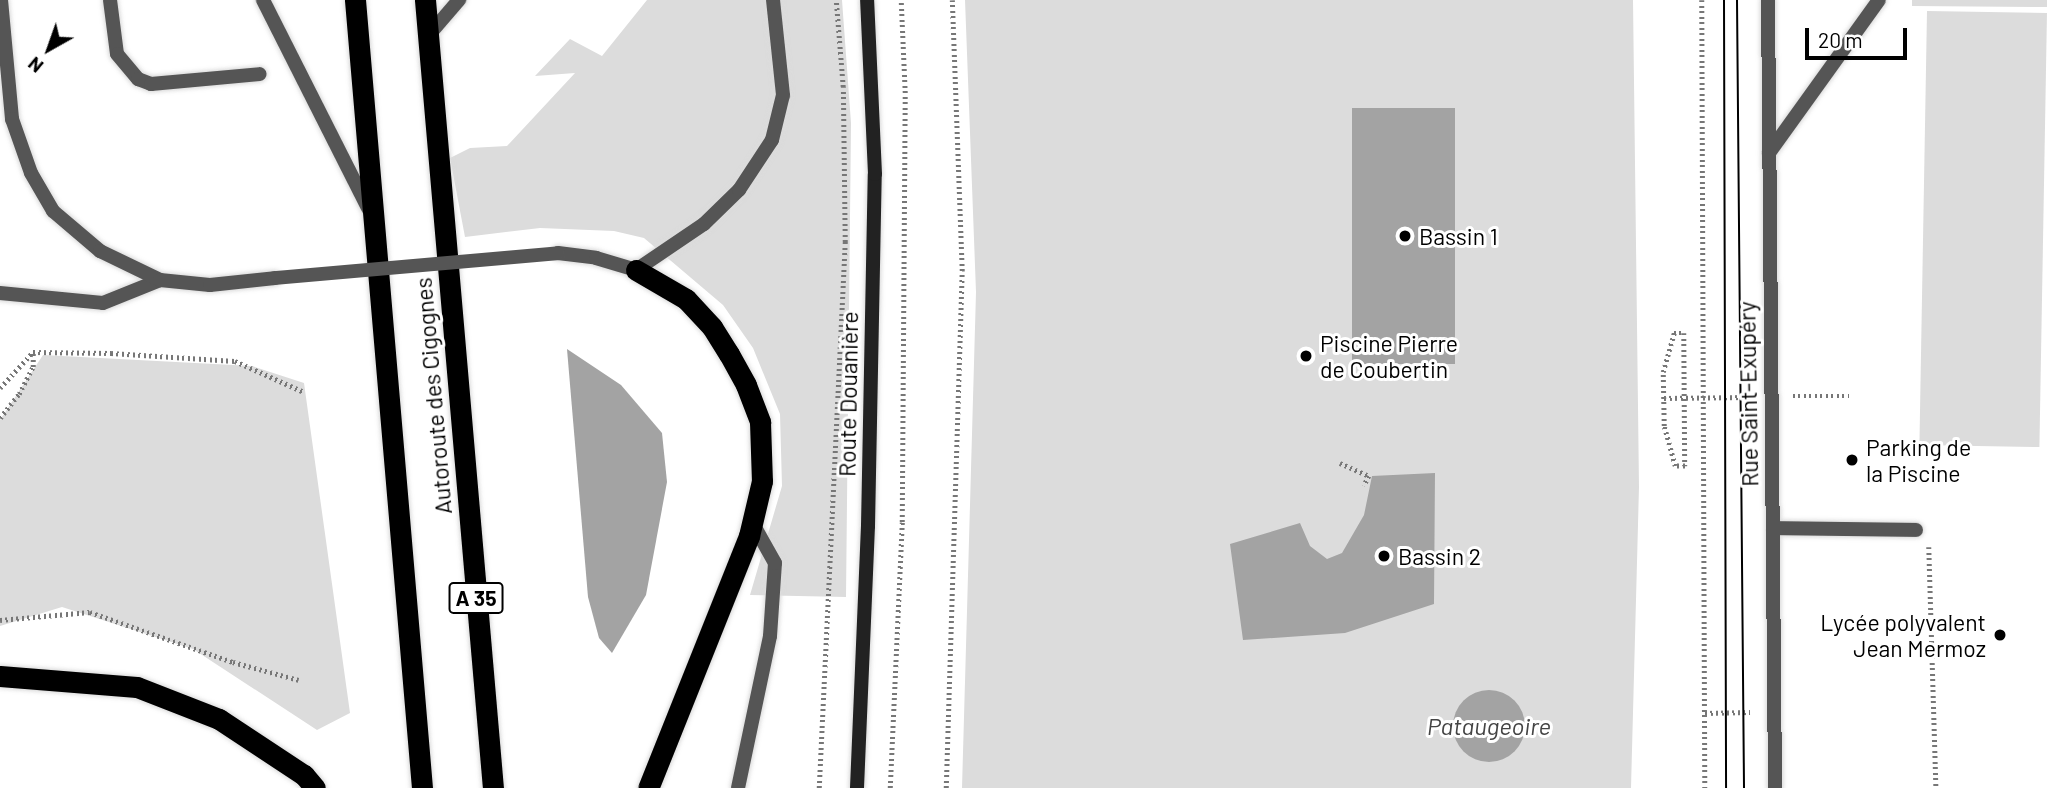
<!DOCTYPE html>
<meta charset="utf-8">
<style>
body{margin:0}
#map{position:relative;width:2047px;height:788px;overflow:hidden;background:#fff;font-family:Barlow,sans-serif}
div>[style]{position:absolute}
.green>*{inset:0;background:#dcdcdc;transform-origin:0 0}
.water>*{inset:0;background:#a3a3a3;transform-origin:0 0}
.round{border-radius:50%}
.path>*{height:4.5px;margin-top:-2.25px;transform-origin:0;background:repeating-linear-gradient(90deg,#777 0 2px,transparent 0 5.5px)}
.roads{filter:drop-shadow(0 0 2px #dbdbdb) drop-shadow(0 0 2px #dbdbdb)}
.lane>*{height:14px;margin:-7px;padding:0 7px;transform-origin:7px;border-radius:7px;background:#555}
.street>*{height:14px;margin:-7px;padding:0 7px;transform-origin:7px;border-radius:7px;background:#555}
.secondary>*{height:14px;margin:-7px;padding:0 7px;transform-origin:7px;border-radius:7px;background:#222}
.highway>*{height:21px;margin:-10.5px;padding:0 10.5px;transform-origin:10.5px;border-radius:10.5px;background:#000}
.tram>*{height:2px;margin:-1px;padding:0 1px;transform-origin:1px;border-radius:1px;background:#000}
.street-bridge>*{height:14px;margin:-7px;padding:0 7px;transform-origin:7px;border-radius:7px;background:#555}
.dots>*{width:19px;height:19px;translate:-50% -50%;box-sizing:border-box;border:4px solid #fff;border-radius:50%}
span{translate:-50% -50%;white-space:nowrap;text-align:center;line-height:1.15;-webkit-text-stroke:6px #fff;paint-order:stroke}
.shield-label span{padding:2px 5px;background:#fff;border:2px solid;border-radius:5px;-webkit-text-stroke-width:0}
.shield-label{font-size:21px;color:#000;font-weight:700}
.poi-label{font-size:23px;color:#000}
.left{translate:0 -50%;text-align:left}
.right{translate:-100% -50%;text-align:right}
.street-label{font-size:23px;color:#000}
.water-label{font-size:24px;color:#444;font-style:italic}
.north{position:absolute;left:14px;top:14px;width:70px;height:70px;-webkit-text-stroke:5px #fff;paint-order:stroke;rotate:220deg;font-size:19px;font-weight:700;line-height:28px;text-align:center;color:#000}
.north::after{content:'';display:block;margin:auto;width:24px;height:32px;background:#000;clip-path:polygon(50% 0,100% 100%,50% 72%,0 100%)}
.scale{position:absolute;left:1805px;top:28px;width:102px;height:32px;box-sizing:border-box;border:4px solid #000;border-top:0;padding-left:9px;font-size:21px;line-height:24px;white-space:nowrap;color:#000;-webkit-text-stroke:5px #fff;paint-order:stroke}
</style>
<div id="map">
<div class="green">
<i style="clip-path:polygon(647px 0,842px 0,851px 123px,846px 597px,750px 595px,782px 486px,780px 414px,753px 348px,723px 305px,644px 238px,614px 231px,540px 228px,465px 237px,450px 158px,470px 148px,507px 146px,575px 73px,535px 76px,570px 39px,602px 56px)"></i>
<i style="clip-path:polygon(965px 0,1633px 0,1639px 487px,1631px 788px,962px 788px,976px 292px)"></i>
<i style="clip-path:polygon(1912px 0,2047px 0,2047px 7px,1912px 6px)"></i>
<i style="left:1927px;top:11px;width:120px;height:434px;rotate:1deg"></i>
<i style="clip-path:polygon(43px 355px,252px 366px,304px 383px,350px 713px,317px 730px,193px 649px,62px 607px,0 626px,0 420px)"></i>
</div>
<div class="water">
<i style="left:1352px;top:108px;width:103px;height:256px"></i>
<i style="clip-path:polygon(567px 349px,621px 385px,662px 433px,667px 482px,646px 595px,612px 653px,599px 638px,588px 597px)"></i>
<i style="clip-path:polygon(1435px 473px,1434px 604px,1345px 633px,1243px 640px,1230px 544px,1300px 523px,1310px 546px,1327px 559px,1342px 553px,1364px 515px,1372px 476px)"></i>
<i class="round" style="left:1453px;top:690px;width:72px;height:72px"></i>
</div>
<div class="path">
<i style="left:1702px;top:0;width:788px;rotate:89.78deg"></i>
<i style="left:1674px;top:333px;width:10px"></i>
<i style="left:1684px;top:333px;width:133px;rotate:89.6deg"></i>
<i style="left:1685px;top:466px;width:10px;rotate:180deg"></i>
<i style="left:1675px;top:466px;width:41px;rotate:-105.4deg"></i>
<i style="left:1664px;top:426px;width:54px;rotate:-91.1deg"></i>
<i style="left:1663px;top:372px;width:41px;rotate:-74.2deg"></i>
<i style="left:0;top:388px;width:49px;rotate:-47.5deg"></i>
<i style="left:33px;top:352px;width:78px;rotate:0.7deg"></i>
<i style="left:111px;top:353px;width:124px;rotate:3.7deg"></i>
<i style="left:235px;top:361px;width:76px;rotate:24.2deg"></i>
<i style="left:1793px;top:396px;width:56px"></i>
<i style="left:1664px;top:398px;width:86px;rotate:-0.7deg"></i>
<i style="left:0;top:418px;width:31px;rotate:-52deg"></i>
<i style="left:19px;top:394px;width:30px;rotate:-63deg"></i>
<i style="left:33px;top:367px;width:14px;rotate:-90deg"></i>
<i style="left:1340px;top:463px;width:32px;rotate:24deg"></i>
<i style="left:1369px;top:476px;width:11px;rotate:117deg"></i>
<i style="left:1929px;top:547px;width:241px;rotate:88.3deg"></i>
<i style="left:0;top:620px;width:90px;rotate:-5.1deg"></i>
<i style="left:90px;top:612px;width:151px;rotate:19.3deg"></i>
<i style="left:233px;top:662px;width:68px;rotate:15.3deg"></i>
<i style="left:1705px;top:713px;width:45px;rotate:-1.3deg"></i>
<i style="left:819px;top:788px;width:547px;rotate:-87.27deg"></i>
<i style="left:845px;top:242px;width:155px;rotate:-90.7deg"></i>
<i style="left:843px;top:87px;width:87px;rotate:-94.6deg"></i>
<i style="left:890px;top:788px;width:266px;rotate:-87.4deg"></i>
<i style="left:902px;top:522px;width:429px;rotate:-89.6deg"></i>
<i style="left:905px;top:93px;width:93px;rotate:-92.5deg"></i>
<i style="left:946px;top:788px;width:517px;rotate:-88.23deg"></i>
<i style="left:962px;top:271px;width:271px;rotate:-92.1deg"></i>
</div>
<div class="roads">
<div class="lane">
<i style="left:110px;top:0;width:54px;rotate:82.6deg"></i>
<i style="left:117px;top:54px;width:33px;rotate:50deg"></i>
<i style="left:138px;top:79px;width:14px;rotate:21deg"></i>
<i style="left:151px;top:84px;width:109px;rotate:-5.2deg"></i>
<i style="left:263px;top:0;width:233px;rotate:63.2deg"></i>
<i style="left:428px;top:36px;width:48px;rotate:-49.3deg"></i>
<i style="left:1769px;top:153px;width:188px;rotate:-54.3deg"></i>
<i style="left:636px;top:270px;width:82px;rotate:-34.1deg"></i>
<i style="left:704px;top:224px;width:49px;rotate:-44.2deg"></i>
<i style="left:739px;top:190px;width:60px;rotate:-56.6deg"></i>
<i style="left:772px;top:140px;width:46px;rotate:-76.3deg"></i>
<i style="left:783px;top:95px;width:96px;rotate:-96deg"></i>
<i style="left:0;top:293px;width:103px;rotate:5.5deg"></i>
<i style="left:103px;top:303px;width:61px;rotate:-22deg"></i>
<i style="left:1773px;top:528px;width:143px;rotate:0.8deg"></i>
<i style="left:738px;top:788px;width:155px;rotate:-78.1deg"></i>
<i style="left:770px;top:636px;width:73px;rotate:-86.1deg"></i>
<i style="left:775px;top:563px;width:45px;rotate:-119.4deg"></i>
</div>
<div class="street">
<i style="left:1px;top:0;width:120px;rotate:84.7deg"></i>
<i style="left:12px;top:119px;width:57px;rotate:70.6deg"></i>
<i style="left:31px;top:173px;width:44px;rotate:59.9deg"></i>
<i style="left:53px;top:211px;width:62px;rotate:40.4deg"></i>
<i style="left:100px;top:251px;width:67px;rotate:25.8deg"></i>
<i style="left:160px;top:280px;width:50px;rotate:5.7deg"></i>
<i style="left:210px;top:285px;width:65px;rotate:-6.1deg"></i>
<i style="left:1768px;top:0;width:788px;rotate:89.49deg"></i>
<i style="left:558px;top:253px;width:38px;rotate:7deg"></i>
<i style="left:596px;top:258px;width:42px;rotate:16.7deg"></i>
</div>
<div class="secondary">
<i style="left:857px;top:788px;width:262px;rotate:-87.6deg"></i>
<i style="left:868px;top:526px;width:352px;rotate:-88.9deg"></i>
<i style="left:875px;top:174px;width:174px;rotate:-92.6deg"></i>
</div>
<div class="highway">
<i style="left:355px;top:0;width:791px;rotate:85.14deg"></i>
<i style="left:425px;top:0;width:791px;rotate:85.07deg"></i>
<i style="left:636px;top:270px;width:58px;rotate:30.1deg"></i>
<i style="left:686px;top:299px;width:38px;rotate:47deg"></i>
<i style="left:712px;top:327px;width:32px;rotate:58deg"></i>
<i style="left:729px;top:354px;width:35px;rotate:61deg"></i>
<i style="left:746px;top:385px;width:40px;rotate:69deg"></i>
<i style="left:760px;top:422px;width:59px;rotate:88.1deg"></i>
<i style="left:762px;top:481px;width:57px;rotate:103.3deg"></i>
<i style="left:749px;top:536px;width:271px;rotate:111.8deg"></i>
<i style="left:0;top:676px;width:137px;rotate:4.6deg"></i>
<i style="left:137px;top:687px;width:88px;rotate:21.3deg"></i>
<i style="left:219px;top:719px;width:102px;rotate:33.4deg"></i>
<i style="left:304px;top:775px;width:17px;rotate:50deg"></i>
</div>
</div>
<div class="tram">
<i style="left:1724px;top:0;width:788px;rotate:89.85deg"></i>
<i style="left:1737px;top:0;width:788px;rotate:89.49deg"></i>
</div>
<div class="street-bridge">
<i style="left:275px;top:278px;width:284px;rotate:-5deg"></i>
</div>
<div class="dots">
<i style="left:1405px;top:236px;background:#000"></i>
<i style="left:1306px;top:356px;background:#000"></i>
<i style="left:1852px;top:460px;background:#000"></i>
<i style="left:1384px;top:556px;background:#000"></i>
<i style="left:2000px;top:635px;background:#000"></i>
</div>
<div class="shield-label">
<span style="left:476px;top:598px">A 35</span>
</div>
<div class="poi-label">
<span class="left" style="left:1419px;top:236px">Bassin 1</span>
<span class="left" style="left:1320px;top:356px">Piscine Pierre<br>de Coubertin</span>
<span class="left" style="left:1866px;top:460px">Parking de<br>la Piscine</span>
<span class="left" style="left:1398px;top:556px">Bassin 2</span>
<span class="right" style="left:1986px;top:635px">Lycée polyvalent<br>Jean Mermoz</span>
</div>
<div class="street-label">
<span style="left:848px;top:394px;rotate:-89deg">Route Douanière</span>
<span style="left:1748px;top:394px;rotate:-91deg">Rue Saint-Exupéry</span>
<span style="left:433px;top:396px;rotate:-95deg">Autoroute des Cigognes</span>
</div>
<div class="water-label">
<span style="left:1489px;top:726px">Pataugeoire</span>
</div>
<div class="north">N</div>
<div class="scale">20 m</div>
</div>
